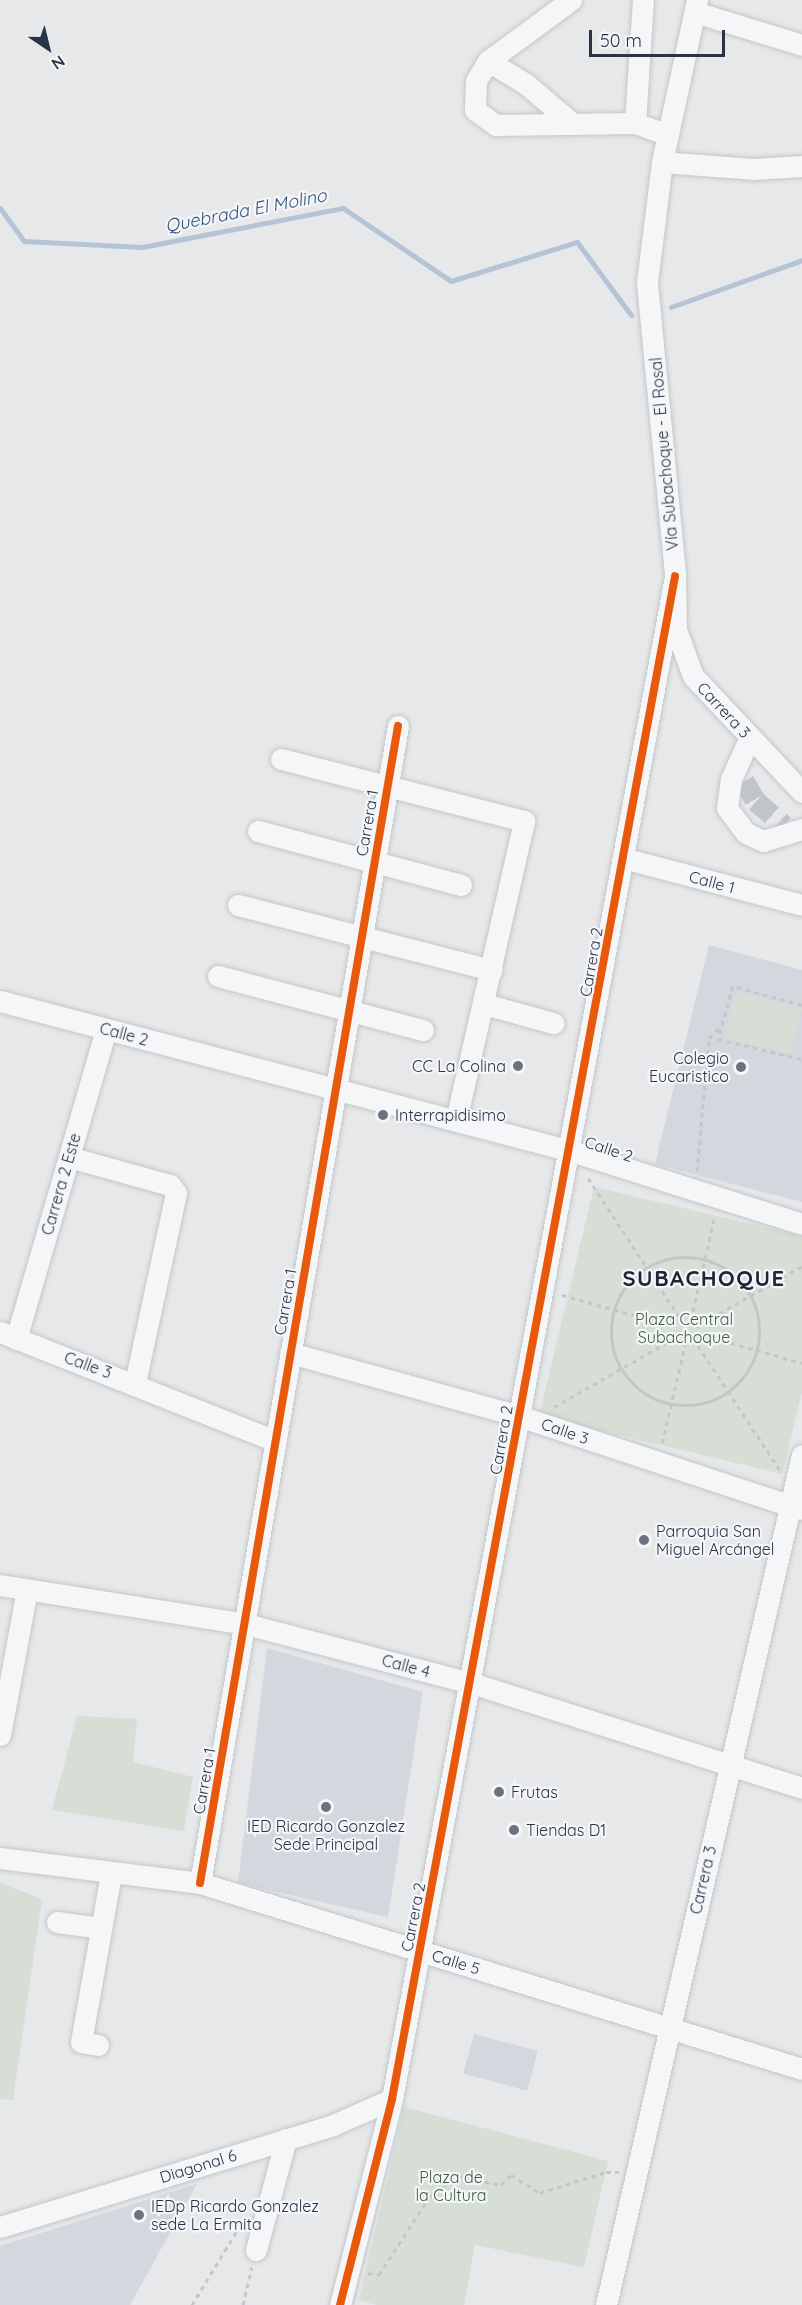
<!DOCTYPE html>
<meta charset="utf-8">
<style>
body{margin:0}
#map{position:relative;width:802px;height:2305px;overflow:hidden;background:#e6e8ea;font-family:Quicksand,sans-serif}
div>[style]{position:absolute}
.built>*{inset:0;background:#d4d7dd;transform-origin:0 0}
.green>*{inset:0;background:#d6ded6;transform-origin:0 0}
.stream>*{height:5px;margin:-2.5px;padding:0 2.5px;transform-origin:2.5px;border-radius:2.5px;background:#b4c4d5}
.minor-tunnel>*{height:21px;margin-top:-10.5px;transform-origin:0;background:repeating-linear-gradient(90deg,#c1c4c9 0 21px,transparent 0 31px)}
.path>*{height:3px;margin-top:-1.5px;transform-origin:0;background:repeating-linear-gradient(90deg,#c5c6ca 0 4.5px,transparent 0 9px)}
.path>.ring{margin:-1.5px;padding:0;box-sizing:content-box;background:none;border:3px solid #c5c6ca;border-radius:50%}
.roads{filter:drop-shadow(0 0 2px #c4c6c8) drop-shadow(0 0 2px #c4c6c8)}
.minor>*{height:21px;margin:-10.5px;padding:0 10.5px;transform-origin:10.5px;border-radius:10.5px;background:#f5f6f7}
.cycleway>*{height:8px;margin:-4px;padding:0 4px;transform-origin:4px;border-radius:4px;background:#e8590c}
.dots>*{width:16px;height:16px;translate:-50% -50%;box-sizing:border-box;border:3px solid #f4f6f9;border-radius:50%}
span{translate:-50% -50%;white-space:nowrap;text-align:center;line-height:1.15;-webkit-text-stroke:4.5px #f4f6f9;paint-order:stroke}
.street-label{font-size:16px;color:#2b3445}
.poi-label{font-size:16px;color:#2b3445}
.right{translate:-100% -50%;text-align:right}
.left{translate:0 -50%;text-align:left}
.park-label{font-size:16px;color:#3f6138}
.water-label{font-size:18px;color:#34527a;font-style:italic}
.district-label{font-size:22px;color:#1d2536;font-weight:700;letter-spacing:1.5px}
.north{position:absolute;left:18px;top:18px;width:60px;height:60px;-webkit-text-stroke:4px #f4f6f9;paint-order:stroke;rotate:145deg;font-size:16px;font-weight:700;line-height:24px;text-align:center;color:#2b3445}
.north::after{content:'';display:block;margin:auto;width:21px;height:27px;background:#2b3445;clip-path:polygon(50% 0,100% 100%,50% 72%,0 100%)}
.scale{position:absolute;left:589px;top:30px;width:136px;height:27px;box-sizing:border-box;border:3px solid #2b3445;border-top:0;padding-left:8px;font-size:18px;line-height:21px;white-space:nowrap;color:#2b3445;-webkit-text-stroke:4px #f4f6f9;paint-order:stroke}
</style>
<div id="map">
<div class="built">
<i style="clip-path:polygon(709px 945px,802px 970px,802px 1202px,655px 1164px)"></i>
<i style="clip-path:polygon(267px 1648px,423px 1692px,388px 1917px,238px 1883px)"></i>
<i style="left:474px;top:2034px;width:66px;height:41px;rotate:15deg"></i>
<i style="clip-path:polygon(197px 2184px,130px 2305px,0 2305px,0 2246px)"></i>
</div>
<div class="green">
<i style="left:736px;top:992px;width:68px;height:47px;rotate:14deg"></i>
<i style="clip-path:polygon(594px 1187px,802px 1236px,802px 1392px,782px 1474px,539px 1416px)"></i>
<i style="clip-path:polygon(77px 1716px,137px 1719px,133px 1762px,193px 1777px,184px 1831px,52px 1810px)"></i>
<i style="clip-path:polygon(0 1883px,42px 1899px,13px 2100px,0 2099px)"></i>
<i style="clip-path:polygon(404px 2107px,608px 2161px,584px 2267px,475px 2245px,464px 2305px,377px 2305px,359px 2300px)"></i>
</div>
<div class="stream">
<i style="left:0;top:208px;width:41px;rotate:54deg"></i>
<i style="left:24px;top:241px;width:118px;rotate:2.9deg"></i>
<i style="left:142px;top:247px;width:205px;rotate:-11deg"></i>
<i style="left:343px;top:208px;width:130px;rotate:34.1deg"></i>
<i style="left:451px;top:281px;width:132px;rotate:-17.2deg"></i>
<i style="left:577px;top:242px;width:91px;rotate:53.5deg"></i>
<i style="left:671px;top:307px;width:139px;rotate:-19.7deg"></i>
</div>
<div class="minor-tunnel">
<i style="left:744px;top:781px;width:23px;rotate:59deg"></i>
<i style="left:756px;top:801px;width:37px;rotate:41deg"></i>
</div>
<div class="path">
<i style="left:802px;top:1005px;width:72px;rotate:-164.6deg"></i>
<i style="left:733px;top:986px;width:55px;rotate:105.8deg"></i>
<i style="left:718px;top:1039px;width:86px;rotate:13.4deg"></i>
<i style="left:697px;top:1171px;width:134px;rotate:-84.8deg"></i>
<i style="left:709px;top:1038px;width:17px;rotate:-45deg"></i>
<i style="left:588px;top:1178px;width:168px;rotate:56.7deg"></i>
<i class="ring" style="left:611px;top:1257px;width:145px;height:145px"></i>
<i style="left:562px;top:1295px;width:115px;rotate:15.6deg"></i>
<i style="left:691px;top:1320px;width:107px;rotate:-77deg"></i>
<i style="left:696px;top:1327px;width:122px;rotate:-29.9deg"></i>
<i style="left:696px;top:1333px;width:110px;rotate:15.8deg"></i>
<i style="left:693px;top:1338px;width:157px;rotate:56.7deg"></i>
<i style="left:554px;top:1407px;width:139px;rotate:-29.7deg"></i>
<i style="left:662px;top:1443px;width:104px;rotate:-76.6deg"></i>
<i style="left:368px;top:2273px;width:11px;rotate:10deg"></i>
<i style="left:379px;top:2275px;width:93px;rotate:-57.3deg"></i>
<i style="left:429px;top:2197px;width:36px;rotate:-36deg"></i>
<i style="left:458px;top:2176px;width:44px;rotate:11.8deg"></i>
<i style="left:501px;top:2185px;width:14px;rotate:-45deg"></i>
<i style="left:511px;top:2175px;width:34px;rotate:32deg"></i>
<i style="left:540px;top:2193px;width:69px;rotate:-17.7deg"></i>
<i style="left:606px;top:2172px;width:13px"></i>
<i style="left:192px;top:2305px;width:97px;rotate:-58.9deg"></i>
<i style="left:243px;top:2305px;width:39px;rotate:-77deg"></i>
</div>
<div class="roads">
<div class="minor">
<i style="left:571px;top:0;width:103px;rotate:143.7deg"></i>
<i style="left:488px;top:61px;width:23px;rotate:121deg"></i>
<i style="left:476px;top:81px;width:29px;rotate:92deg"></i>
<i style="left:475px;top:110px;width:26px;rotate:36deg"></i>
<i style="left:496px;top:125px;width:139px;rotate:-0.8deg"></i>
<i style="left:635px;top:123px;width:35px;rotate:20deg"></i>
<i style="left:697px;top:0;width:166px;rotate:102.2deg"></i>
<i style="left:662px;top:162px;width:122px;rotate:97.1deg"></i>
<i style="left:647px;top:283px;width:294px;rotate:84.5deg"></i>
<i style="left:675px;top:576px;width:54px;rotate:88.9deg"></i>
<i style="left:676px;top:630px;width:49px;rotate:69.7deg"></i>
<i style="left:693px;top:676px;width:159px;rotate:46.8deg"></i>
<i style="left:695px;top:12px;width:112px;rotate:17.1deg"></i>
<i style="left:488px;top:61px;width:44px;rotate:31.2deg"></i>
<i style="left:526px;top:84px;width:62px;rotate:40.4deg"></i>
<i style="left:635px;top:123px;width:123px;rotate:-86.3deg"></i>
<i style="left:662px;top:162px;width:90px;rotate:4.4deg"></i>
<i style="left:752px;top:169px;width:50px;rotate:-3.4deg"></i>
<i style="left:750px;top:737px;width:46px;rotate:114.3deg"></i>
<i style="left:731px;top:779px;width:29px;rotate:98deg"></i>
<i style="left:727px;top:808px;width:31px;rotate:53deg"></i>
<i style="left:746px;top:833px;width:19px;rotate:25deg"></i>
<i style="left:763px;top:841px;width:41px;rotate:-17.1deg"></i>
<i style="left:281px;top:759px;width:251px;rotate:14.3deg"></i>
<i style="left:524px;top:821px;width:307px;rotate:102.8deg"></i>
<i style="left:258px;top:831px;width:210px;rotate:14.9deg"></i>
<i style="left:623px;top:858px;width:185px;rotate:14.7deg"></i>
<i style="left:238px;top:905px;width:262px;rotate:14.4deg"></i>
<i style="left:218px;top:976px;width:212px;rotate:14.8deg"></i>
<i style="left:0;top:1001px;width:590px;rotate:14.72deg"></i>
<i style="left:571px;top:1151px;width:242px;rotate:17.5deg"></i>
<i style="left:484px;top:1004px;width:72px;rotate:15.4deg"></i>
<i style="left:69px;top:1157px;width:105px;rotate:15.5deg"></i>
<i style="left:170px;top:1185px;width:10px;rotate:53deg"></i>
<i style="left:176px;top:1193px;width:194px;rotate:102.2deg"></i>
<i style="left:0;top:1332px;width:296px;rotate:21.6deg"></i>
<i style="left:16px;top:1339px;width:323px;rotate:-73.8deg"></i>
<i style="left:290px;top:1353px;width:238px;rotate:15.4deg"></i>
<i style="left:519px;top:1416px;width:296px;rotate:18.3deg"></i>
<i style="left:0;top:1585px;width:249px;rotate:9deg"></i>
<i style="left:246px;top:1624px;width:233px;rotate:14.7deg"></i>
<i style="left:471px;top:1683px;width:347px;rotate:17.6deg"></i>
<i style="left:0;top:1735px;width:148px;rotate:-79.5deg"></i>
<i style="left:0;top:1858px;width:202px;rotate:7.1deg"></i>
<i style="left:200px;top:1883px;width:630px;rotate:17.17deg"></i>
<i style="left:200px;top:1883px;width:1174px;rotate:-80.29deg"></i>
<i style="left:57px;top:1922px;width:44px;rotate:7.8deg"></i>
<i style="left:98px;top:2045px;width:17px;rotate:-170deg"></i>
<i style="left:81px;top:2042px;width:172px;rotate:-79.9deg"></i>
<i style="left:0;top:2227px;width:348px;rotate:-17deg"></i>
<i style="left:333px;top:2125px;width:64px;rotate:-23.8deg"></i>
<i style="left:256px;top:2250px;width:115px;rotate:-74.9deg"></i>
<i style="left:340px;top:2305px;width:212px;rotate:-75.8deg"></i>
<i style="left:392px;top:2099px;width:1549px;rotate:-79.47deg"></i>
<i style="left:606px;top:2305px;width:872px;rotate:-77.02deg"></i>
</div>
</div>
<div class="cycleway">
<i style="left:200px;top:1883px;width:1174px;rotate:-80.29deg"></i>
<i style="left:340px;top:2305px;width:212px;rotate:-75.8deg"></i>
<i style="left:392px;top:2099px;width:1549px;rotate:-79.47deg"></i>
</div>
<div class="dots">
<i style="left:518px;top:1066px;background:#6c737f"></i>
<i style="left:741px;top:1067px;background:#6c737f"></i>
<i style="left:383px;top:1115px;background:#6c737f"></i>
<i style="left:644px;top:1540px;background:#6c737f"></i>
<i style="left:499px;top:1792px;background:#6c737f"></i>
<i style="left:326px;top:1807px;background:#6c737f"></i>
<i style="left:514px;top:1830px;background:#6c737f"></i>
<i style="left:139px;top:2215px;background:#6c737f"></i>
</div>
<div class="street-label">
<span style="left:664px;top:454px;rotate:-95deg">Vía Subachoque - El Rosal</span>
<span style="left:724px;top:710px;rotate:47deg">Carrera 3</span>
<span style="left:367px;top:823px;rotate:-80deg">Carrera 1</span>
<span style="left:712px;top:882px;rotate:15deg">Calle 1</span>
<span style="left:591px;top:962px;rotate:-80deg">Carrera 2</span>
<span style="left:124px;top:1034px;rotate:15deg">Calle 2</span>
<span style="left:609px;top:1149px;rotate:18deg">Calle 2</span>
<span style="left:61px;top:1184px;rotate:-74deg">Carrera 2 Este</span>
<span style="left:285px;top:1302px;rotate:-80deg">Carrera 1</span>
<span style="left:88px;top:1365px;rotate:20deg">Calle 3</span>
<span style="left:565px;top:1431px;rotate:19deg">Calle 3</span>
<span style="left:501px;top:1440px;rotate:-80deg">Carrera 2</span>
<span style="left:406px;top:1666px;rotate:15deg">Calle 4</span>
<span style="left:204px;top:1781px;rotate:-80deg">Carrera 1</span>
<span style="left:703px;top:1880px;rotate:-77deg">Carrera 3</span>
<span style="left:413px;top:1917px;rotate:-79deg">Carrera 2</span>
<span style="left:456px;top:1962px;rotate:17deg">Calle 5</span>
<span style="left:198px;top:2166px;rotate:-17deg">Diagonal 6</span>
</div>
<div class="poi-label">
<span class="right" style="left:729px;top:1067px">Colegio<br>Eucaristico</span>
<span class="right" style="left:506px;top:1066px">CC La Colina</span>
<span class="left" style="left:395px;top:1115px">Interrapidisimo</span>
<span class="left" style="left:656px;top:1540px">Parroquia San<br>Miguel Arcángel</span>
<span class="left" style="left:511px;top:1792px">Frutas</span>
<span style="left:326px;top:1835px">IED Ricardo Gonzalez<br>Sede Principal</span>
<span class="left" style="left:526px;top:1830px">Tiendas D1</span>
<span class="left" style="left:151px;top:2215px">IEDp Ricardo Gonzalez<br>sede La Ermita</span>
</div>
<div class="park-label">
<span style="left:684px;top:1328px">Plaza Central<br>Subachoque</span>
<span style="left:451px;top:2186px">Plaza de<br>la Cultura</span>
</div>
<div class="water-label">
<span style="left:246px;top:211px;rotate:-11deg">Quebrada El Molino</span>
</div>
<div class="district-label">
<span style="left:704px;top:1279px">SUBACHOQUE</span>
</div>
<div class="north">N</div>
<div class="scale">50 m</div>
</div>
